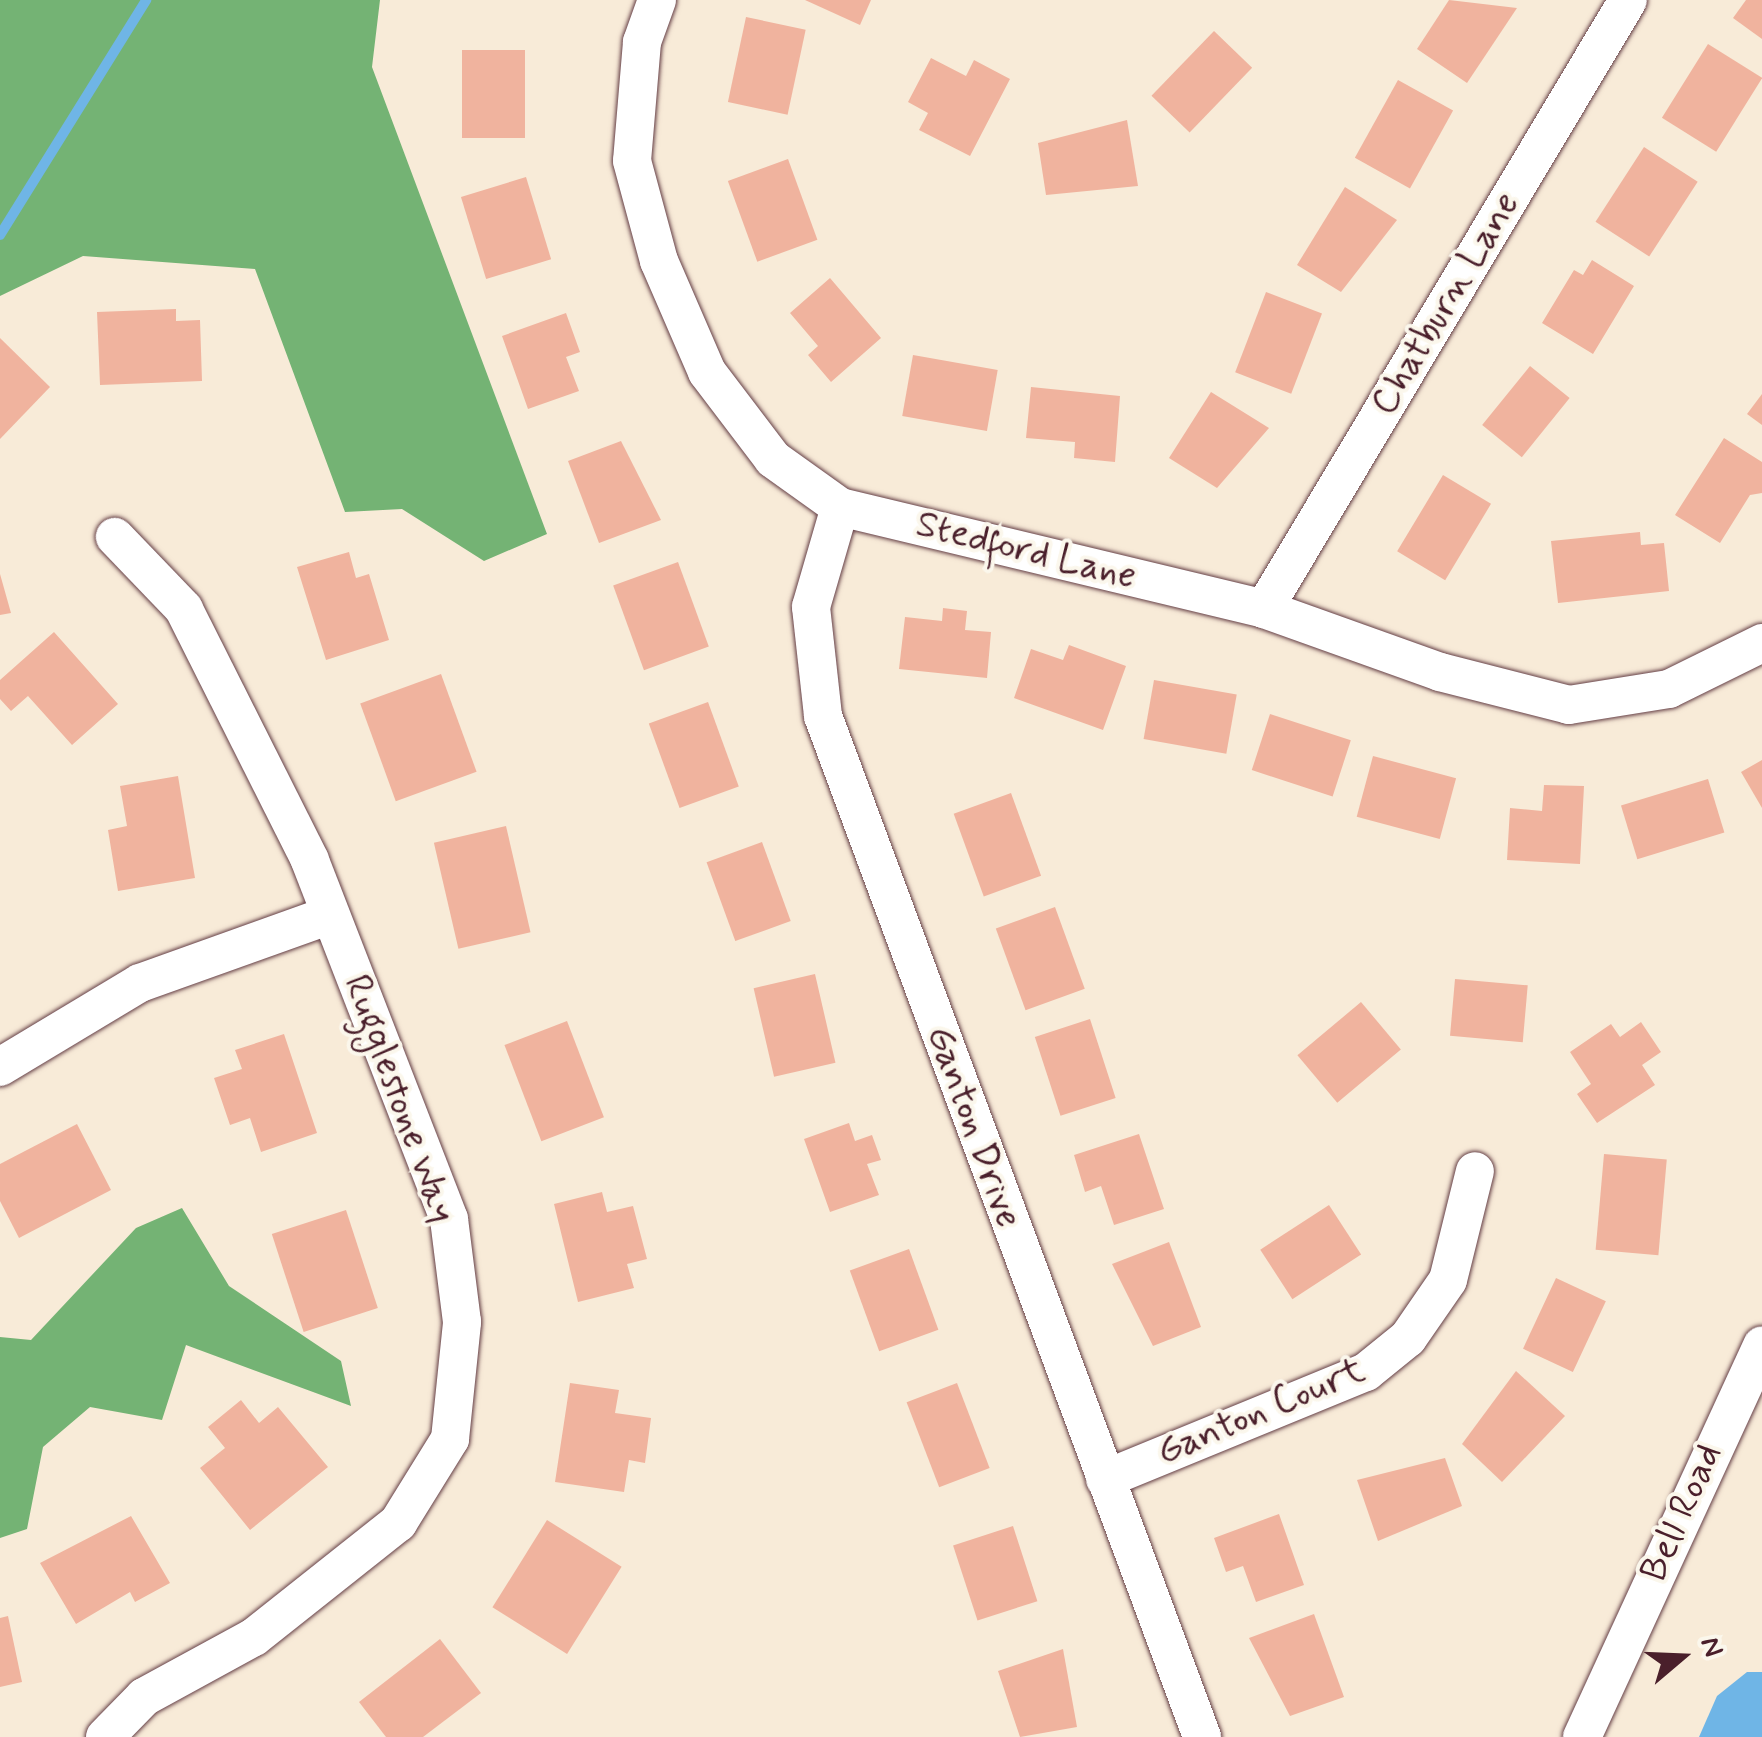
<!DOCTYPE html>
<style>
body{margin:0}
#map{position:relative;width:1762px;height:1737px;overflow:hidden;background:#f8ebd8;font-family:Mynerve,sans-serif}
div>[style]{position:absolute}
.forest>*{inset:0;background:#74b374}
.water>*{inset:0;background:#6fb5e6}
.stream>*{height:10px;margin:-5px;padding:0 5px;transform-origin:5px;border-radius:5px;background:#6fb5e6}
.building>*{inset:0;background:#f0b39e;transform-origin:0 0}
.roads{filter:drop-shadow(0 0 2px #643e45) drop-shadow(0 0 2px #643e45)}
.minor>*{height:38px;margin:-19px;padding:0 19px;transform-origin:19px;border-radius:19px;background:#fff}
span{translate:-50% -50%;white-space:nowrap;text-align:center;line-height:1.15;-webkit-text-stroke:8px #fbf7ec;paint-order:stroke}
.street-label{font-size:38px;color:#4a1f2b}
.north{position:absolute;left:1632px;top:1607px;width:100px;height:100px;-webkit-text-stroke:8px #fbf7ec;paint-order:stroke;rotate:71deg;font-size:28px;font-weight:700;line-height:40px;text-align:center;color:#4a1f2b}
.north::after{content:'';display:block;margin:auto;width:35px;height:45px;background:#4a1f2b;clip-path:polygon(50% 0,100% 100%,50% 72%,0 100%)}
</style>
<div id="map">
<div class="forest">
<i style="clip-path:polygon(0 0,380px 0,372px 67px,547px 534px,484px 561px,402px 509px,345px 512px,255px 269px,83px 256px,0 296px)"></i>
<i style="clip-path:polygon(182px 1208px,229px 1286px,341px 1361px,351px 1406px,186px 1345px,162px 1420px,90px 1407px,43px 1447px,27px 1529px,0 1538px,0 1337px,31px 1340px,136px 1228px)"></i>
</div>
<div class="water">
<i style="clip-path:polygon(1747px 1672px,1762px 1672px,1762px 1737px,1699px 1737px,1717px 1696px)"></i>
</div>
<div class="stream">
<i style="left:0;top:235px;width:277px;rotate:-58.1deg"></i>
</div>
<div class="building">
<i style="clip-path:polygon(805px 0,871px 0,860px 25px)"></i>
<i style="clip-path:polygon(1449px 0,1517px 8px,1467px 83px,1417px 49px)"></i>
<i style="clip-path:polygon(1746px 0,1762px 0,1762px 39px,1733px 18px)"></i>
<i style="left:746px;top:17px;width:61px;height:87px;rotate:12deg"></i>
<i style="left:1214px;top:31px;width:53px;height:90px;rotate:44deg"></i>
<i style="left:1708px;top:44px;width:64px;height:87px;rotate:32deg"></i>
<i style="left:462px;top:50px;width:63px;height:88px"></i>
<i style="clip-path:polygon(931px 58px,966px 76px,974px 60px,1010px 79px,970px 156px,919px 130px,928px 113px,908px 102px)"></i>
<i style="left:1398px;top:80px;width:63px;height:89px;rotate:29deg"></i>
<i style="clip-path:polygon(1127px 120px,1138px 186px,1046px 195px,1038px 143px)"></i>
<i style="left:1644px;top:147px;width:64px;height:89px;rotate:33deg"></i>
<i style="left:788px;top:159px;width:86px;height:64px;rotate:70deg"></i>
<i style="left:526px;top:177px;width:86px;height:68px;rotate:73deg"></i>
<i style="clip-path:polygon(1345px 187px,1397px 220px,1341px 292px,1297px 265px)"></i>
<i style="clip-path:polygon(1592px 260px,1634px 286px,1593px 354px,1542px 323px,1574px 270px,1583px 275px)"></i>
<i style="clip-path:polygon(830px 278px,881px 338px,831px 382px,808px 355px,818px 346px,790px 313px)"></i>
<i style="left:1266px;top:292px;width:60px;height:86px;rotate:21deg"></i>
<i style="clip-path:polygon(176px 309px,176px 321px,200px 320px,202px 381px,100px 385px,97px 312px)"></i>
<i style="clip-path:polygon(566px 313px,580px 352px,566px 357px,579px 391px,528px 409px,502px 336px)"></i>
<i style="clip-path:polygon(0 338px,50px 387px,0 439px)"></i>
<i style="left:913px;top:355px;width:86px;height:62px;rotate:10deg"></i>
<i style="left:1530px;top:366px;width:51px;height:76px;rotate:39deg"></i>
<i style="clip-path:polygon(1031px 387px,1120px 396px,1115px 462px,1074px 458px,1075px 442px,1026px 438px)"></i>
<i style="clip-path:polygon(1211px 392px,1269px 428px,1217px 488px,1169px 458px)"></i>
<i style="clip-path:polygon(1762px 394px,1762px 425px,1747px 414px)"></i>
<i style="clip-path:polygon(1724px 438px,1762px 462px,1762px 493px,1750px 495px,1720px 543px,1675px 515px)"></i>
<i style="clip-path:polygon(621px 441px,661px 520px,599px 543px,568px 461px)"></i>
<i style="left:1443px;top:475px;width:56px;height:89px;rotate:31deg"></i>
<i style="clip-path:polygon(1640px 532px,1641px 545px,1664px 543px,1669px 591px,1558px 603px,1551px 541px)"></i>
<i style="clip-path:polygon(349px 552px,356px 578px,369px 574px,389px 640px,326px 660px,297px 567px)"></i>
<i style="left:678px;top:562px;width:90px;height:69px;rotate:70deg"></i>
<i style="clip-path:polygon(0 574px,11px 613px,0 615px)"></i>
<i style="clip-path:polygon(943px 608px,967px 611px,965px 630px,991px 632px,987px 678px,899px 669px,905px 617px,942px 621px)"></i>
<i style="clip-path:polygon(54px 632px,118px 704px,72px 745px,28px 696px,11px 711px,0 699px,0 680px)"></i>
<i style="clip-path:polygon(1069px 645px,1126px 666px,1103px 730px,1014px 698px,1031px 649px,1063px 660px)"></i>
<i style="left:441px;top:674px;width:104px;height:86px;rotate:70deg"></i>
<i style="left:1154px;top:680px;width:84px;height:60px;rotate:10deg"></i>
<i style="left:708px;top:702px;width:90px;height:63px;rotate:70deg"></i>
<i style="left:1270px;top:714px;width:85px;height:59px;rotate:18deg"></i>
<i style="left:1373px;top:756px;width:86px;height:63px;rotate:15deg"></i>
<i style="clip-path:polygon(1762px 760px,1762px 808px,1741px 772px)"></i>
<i style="clip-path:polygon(178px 776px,195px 878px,118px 891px,108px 830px,127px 826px,120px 786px)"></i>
<i style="left:1708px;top:779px;width:56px;height:91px;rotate:73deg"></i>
<i style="clip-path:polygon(1544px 785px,1584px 786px,1580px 864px,1507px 860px,1510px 808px,1542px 811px)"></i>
<i style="left:1011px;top:793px;width:88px;height:61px;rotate:70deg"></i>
<i style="left:506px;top:826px;width:109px;height:74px;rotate:77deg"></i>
<i style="left:762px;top:842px;width:84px;height:59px;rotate:70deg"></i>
<i style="left:1055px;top:907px;width:87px;height:63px;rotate:70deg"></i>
<i style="left:815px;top:974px;width:91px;height:63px;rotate:77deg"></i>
<i style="left:1455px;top:979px;width:73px;height:57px;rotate:5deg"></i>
<i style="left:1361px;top:1002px;width:62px;height:83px;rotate:50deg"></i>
<i style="left:1090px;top:1019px;width:83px;height:58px;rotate:72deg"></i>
<i style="left:567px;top:1021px;width:103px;height:67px;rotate:69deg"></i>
<i style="clip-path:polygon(1641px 1022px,1661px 1052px,1642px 1065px,1655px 1085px,1597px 1123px,1577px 1094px,1591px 1084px,1570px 1052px,1611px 1024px,1620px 1037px)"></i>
<i style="clip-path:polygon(284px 1034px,317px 1133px,261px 1152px,250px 1118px,230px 1125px,214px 1078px,242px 1069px,235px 1050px)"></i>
<i style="clip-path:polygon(849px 1123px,855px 1141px,872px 1135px,881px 1160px,867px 1164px,879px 1195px,830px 1212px,804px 1139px)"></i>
<i style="clip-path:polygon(77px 1124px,111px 1190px,19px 1238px,0 1201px,0 1164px)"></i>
<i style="clip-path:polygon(1139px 1134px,1164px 1209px,1114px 1225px,1101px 1186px,1085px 1192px,1074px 1155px)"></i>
<i style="left:1604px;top:1154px;width:63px;height:96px;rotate:5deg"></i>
<i style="clip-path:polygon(602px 1192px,607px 1212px,633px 1206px,647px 1259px,627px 1264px,634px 1288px,578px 1302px,554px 1204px)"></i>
<i style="left:1329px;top:1205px;width:59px;height:82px;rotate:57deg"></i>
<i style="left:346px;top:1210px;width:103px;height:78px;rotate:72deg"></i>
<i style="clip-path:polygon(1169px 1242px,1201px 1327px,1153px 1346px,1112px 1264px)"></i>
<i style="left:909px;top:1249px;width:86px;height:63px;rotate:70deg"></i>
<i style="left:1556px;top:1278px;width:55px;height:78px;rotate:25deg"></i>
<i style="clip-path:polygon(1516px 1371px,1565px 1416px,1502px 1482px,1462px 1444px)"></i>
<i style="clip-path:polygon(570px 1383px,619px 1390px,615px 1413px,651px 1418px,645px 1463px,629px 1460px,624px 1492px,555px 1482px)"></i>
<i style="left:957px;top:1383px;width:91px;height:54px;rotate:69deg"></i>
<i style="clip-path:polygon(241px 1400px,259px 1423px,278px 1407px,328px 1467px,250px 1530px,200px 1468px,225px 1448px,208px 1427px)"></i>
<i style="clip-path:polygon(1445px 1458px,1462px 1506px,1378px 1541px,1357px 1480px)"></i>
<i style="clip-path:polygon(1279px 1514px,1304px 1585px,1256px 1602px,1243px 1566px,1226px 1572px,1214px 1538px)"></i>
<i style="clip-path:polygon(131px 1516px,170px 1583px,135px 1602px,130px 1592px,76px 1624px,40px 1563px)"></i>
<i style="left:547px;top:1520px;width:88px;height:103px;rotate:32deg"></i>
<i style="left:1013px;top:1526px;width:79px;height:63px;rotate:72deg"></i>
<i style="clip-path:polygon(1314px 1614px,1344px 1697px,1290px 1716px,1249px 1638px)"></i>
<i style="clip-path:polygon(8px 1616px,22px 1682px,0 1687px,0 1618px)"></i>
<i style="clip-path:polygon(440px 1639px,481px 1693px,423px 1737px,386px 1737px,359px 1702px)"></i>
<i style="clip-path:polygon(1063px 1649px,1077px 1727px,1020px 1737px,998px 1671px)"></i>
</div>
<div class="roads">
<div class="minor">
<i style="left:657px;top:0;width:45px;rotate:109.7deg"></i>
<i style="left:642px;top:42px;width:119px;rotate:94.8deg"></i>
<i style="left:632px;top:161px;width:104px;rotate:74.9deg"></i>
<i style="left:659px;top:261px;width:121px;rotate:66.6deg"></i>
<i style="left:707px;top:372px;width:109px;rotate:52.8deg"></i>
<i style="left:773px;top:459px;width:82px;rotate:35.6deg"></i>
<i style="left:840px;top:507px;width:436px;rotate:13.5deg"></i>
<i style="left:1264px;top:609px;width:187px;rotate:19.7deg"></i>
<i style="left:1440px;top:672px;width:133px;rotate:14.3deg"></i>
<i style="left:1569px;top:705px;width:101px;rotate:-9.1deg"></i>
<i style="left:1669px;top:689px;width:104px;rotate:-26.3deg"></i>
<i style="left:840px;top:507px;width:104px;rotate:106.2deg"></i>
<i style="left:811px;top:607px;width:110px;rotate:83.7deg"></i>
<i style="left:823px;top:716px;width:1089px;rotate:69.63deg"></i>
<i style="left:1264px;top:609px;width:709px;rotate:-59.13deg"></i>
<i style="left:0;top:1067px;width:163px;rotate:-31deg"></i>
<i style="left:140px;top:983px;width:202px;rotate:-19.7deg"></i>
<i style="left:1105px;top:1479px;width:282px;rotate:-22.3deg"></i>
<i style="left:1366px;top:1372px;width:54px;rotate:-39deg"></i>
<i style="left:1408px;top:1338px;width:70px;rotate:-55.4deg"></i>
<i style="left:1448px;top:1280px;width:112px;rotate:-76.1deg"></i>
<i style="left:105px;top:1737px;width:56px;rotate:-45.7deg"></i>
<i style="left:144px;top:1697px;width:125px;rotate:-28.6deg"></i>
<i style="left:254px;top:1637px;width:184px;rotate:-38.4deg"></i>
<i style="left:398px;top:1523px;width:99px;rotate:-58.2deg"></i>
<i style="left:450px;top:1439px;width:118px;rotate:-84.1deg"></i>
<i style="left:462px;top:1322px;width:104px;rotate:-97.2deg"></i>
<i style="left:449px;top:1219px;width:385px;rotate:-111.2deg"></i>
<i style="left:310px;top:860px;width:281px;rotate:-116.7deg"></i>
<i style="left:184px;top:609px;width:100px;rotate:-133.8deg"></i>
<i style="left:1582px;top:1737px;width:431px;rotate:-65.3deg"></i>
</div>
</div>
<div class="street-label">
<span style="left:1446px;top:304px;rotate:-59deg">Chatburn Lane</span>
<span style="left:1026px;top:551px;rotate:14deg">Stedford Lane</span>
<span style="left:399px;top:1099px;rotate:70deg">Rugglestone Way</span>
<span style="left:973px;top:1127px;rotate:70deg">Ganton Drive</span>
<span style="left:1261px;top:1412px;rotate:-23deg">Ganton Court</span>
<span style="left:1682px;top:1513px;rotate:-66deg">Bell Road</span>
</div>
<div class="north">N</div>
</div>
